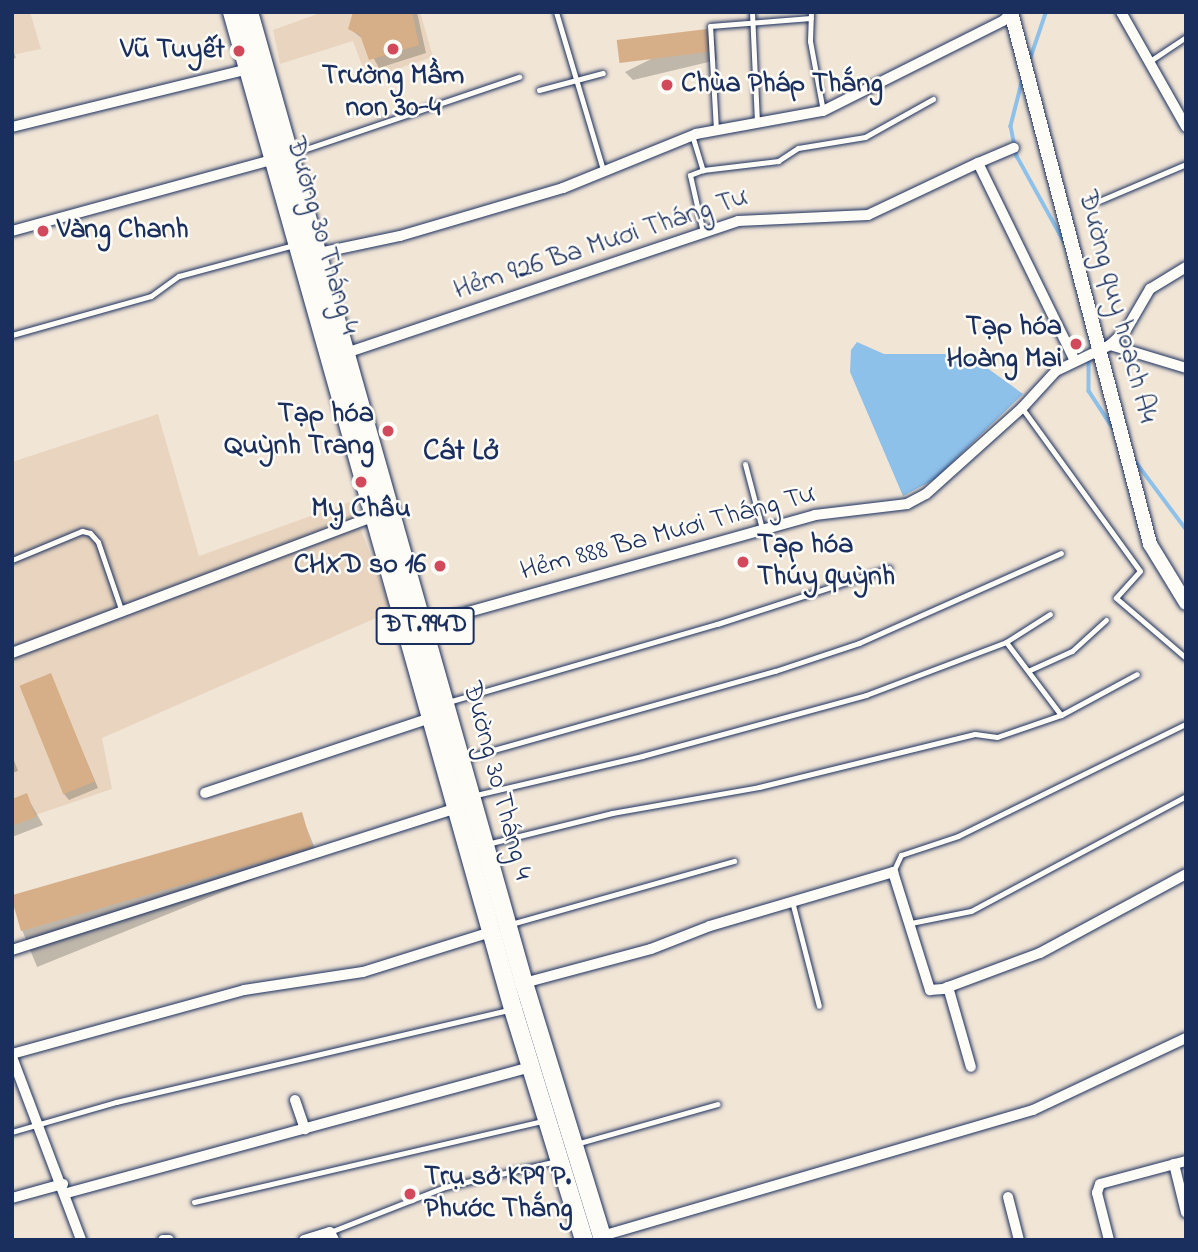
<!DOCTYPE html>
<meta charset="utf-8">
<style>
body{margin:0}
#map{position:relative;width:1198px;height:1252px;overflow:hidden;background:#f1e5d6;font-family:"Indie Flower",sans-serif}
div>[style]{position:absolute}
.built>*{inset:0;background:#e9d5bf}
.water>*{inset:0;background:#8ec1ea}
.shadow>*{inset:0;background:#0003;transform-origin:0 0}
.stream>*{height:3.5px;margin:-1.75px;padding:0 1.75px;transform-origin:1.75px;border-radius:1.75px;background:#8ec1ea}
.building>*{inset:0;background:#d6af88;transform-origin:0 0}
.roads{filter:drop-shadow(0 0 2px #1b2f5e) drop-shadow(0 0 2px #1b2f5e)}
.service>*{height:5px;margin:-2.5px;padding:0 2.5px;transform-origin:2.5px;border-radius:2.5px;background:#fdfcf7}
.minor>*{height:10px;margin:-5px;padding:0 5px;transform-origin:5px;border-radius:5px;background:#fdfcf7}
.tertiary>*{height:14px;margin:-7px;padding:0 7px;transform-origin:7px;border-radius:7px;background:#fdfcf7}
.primary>*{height:18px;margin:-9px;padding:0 9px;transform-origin:9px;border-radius:9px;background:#fdfcf7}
.dots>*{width:19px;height:19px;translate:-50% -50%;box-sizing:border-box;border:4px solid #fdfcf7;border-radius:50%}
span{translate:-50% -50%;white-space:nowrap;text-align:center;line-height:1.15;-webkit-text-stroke:5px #fdfcf7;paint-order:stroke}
.shield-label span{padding:2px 5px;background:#fdfcf7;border:2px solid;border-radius:5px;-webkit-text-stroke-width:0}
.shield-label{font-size:26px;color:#1b2f5e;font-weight:700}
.poi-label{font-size:28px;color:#1b2f5e;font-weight:700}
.right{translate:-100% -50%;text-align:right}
.left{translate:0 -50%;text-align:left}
.street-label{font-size:28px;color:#1b2f5e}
.neighbourhood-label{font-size:30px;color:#1b2f5e;font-weight:700}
.frame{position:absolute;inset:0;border:14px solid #1b2f5e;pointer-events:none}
</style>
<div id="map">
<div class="built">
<i style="clip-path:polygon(12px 12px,30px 12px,41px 49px,12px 55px)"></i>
<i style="clip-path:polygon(323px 12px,420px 12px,433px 57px,367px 79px,353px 41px,280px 64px,273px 30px)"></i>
<i style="clip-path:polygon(158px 414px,199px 556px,350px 502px,392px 611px,102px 738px,112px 789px,12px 823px,12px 462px)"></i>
</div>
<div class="water">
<i style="clip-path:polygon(857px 342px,884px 354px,968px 354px,1023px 394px,935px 479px,903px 496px,850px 372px,851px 350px)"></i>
</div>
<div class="shadow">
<i style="clip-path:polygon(354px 12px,417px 12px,426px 53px,379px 68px,363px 39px,350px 29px)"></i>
<i style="clip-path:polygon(707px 31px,715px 39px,717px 60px,633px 80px,625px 72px)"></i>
<i style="clip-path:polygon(12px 48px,16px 58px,12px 59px)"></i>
<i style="clip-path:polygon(50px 675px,98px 788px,69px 800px,64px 794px)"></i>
<i style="clip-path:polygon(12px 755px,18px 771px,12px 773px)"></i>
<i style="clip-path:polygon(26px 795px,43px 825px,12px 837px,12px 801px)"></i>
<i style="left:301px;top:814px;width:43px;height:302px;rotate:68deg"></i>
</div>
<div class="stream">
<i style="left:1029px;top:62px;width:53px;rotate:-71.2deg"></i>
<i style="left:1023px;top:79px;width:49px;rotate:104.3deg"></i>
<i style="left:1011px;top:126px;width:31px;rotate:79deg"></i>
<i style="left:1017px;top:156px;width:99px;rotate:61.1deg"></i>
<i style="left:1089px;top:359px;width:32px;rotate:90deg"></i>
<i style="left:1089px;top:391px;width:44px;rotate:57deg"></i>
<i style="left:1133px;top:458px;width:89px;rotate:53.3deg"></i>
</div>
<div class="building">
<i style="clip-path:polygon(353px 12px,412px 12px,419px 45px,369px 60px,360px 35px,348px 29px)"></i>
<i style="left:707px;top:29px;width:23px;height:91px;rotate:83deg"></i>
<i style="left:51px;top:673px;width:117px;height:34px;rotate:68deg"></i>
<i style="clip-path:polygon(27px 793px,36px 817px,12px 826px,12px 799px)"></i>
<i style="left:302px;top:812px;width:37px;height:303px;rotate:74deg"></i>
</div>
<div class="roads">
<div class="service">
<i style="left:556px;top:12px;width:165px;rotate:73.4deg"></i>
<i style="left:752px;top:12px;width:111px;rotate:87.4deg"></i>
<i style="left:811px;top:12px;width:29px;rotate:92deg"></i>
<i style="left:810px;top:41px;width:71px;rotate:79.5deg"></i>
<i style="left:1150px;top:61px;width:43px;rotate:-33.7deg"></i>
<i style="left:539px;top:90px;width:66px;rotate:-14.9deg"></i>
<i style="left:716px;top:129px;width:103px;rotate:-93.3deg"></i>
<i style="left:710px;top:26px;width:101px;rotate:-4.5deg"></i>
<i style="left:692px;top:135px;width:37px;rotate:73deg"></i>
<i style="left:703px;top:170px;width:14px;rotate:159deg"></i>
<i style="left:690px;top:175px;width:58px;rotate:77.2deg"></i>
<i style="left:291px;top:154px;width:241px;rotate:-18.7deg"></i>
<i style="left:703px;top:170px;width:76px;rotate:-6.8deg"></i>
<i style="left:778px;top:161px;width:24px;rotate:-33deg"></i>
<i style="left:798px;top:148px;width:68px;rotate:-9.3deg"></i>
<i style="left:865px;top:137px;width:78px;rotate:-29.2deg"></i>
<i style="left:1099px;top:201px;width:95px;rotate:-23deg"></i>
<i style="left:12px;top:335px;width:144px;rotate:-15.7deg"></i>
<i style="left:151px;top:296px;width:34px;rotate:-36deg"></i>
<i style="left:179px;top:276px;width:119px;rotate:-15.1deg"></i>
<i style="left:1022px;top:408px;width:201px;rotate:54.1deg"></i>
<i style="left:1140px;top:571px;width:36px;rotate:132deg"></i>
<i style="left:1116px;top:598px;width:92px;rotate:40.6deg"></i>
<i style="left:745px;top:464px;width:67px;rotate:75.3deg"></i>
<i style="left:12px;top:560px;width:76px;rotate:-22.5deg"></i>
<i style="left:82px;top:531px;width:8px;rotate:14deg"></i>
<i style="left:90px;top:533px;width:12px;rotate:48deg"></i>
<i style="left:98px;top:542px;width:74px;rotate:71.1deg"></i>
<i style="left:1006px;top:642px;width:91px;rotate:53deg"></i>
<i style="left:1030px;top:670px;width:46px;rotate:-24.3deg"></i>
<i style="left:1072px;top:651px;width:46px;rotate:-42.4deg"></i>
<i style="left:448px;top:702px;width:280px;rotate:-16.2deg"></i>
<i style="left:717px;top:624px;width:181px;rotate:-18deg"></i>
<i style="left:465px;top:758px;width:322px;rotate:-15.7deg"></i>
<i style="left:775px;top:671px;width:89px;rotate:-18.4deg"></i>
<i style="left:859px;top:643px;width:221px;rotate:-24deg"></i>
<i style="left:476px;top:795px;width:171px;rotate:-13.2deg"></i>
<i style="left:642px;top:756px;width:232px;rotate:-15.2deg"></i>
<i style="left:866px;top:695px;width:150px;rotate:-20.7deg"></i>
<i style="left:1006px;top:642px;width:52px;rotate:-32.5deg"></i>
<i style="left:487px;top:844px;width:129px;rotate:-13.9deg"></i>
<i style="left:612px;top:813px;width:149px;rotate:-10deg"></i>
<i style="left:759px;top:787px;width:222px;rotate:-13.8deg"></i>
<i style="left:975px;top:734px;width:22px;rotate:8deg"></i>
<i style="left:997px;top:737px;width:68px;rotate:-19deg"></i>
<i style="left:1061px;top:715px;width:86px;rotate:-28.3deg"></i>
<i style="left:893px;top:872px;width:19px;rotate:-65deg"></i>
<i style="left:901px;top:855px;width:60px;rotate:-18.4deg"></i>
<i style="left:958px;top:836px;width:254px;rotate:-26.2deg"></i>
<i style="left:793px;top:905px;width:104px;rotate:75.6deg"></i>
<i style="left:911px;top:923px;width:61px;rotate:-11.3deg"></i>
<i style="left:971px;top:911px;width:244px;rotate:-28.1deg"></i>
<i style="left:511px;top:924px;width:232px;rotate:-15.8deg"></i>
<i style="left:12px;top:1132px;width:108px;rotate:-16.1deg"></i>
<i style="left:116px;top:1102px;width:404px;rotate:-13.2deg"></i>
<i style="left:576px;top:1144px;width:147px;rotate:-15.8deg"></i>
<i style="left:194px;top:1202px;width:357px;rotate:-13.1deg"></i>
<i style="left:330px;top:1232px;width:123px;rotate:-21.4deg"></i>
<i style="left:445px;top:1187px;width:115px;rotate:-13.1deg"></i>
</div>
<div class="minor">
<i style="left:1121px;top:12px;width:132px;rotate:60.5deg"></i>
<i style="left:12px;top:127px;width:243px;rotate:-13.8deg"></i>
<i style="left:978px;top:163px;width:39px;rotate:-23deg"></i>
<i style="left:12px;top:231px;width:269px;rotate:-15.3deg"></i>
<i style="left:319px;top:253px;width:83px;rotate:-11.9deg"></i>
<i style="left:400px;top:236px;width:170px;rotate:-16.4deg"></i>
<i style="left:563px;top:188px;width:144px;rotate:-22.1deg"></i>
<i style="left:696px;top:134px;width:129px;rotate:-10.3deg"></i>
<i style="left:823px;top:111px;width:201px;rotate:-26.6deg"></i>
<i style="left:1003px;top:21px;width:13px;rotate:-45deg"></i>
<i style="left:1110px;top:345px;width:79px;rotate:16.8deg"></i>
<i style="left:346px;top:353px;width:414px;rotate:-18.6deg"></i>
<i style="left:738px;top:221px;width:130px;rotate:-2.6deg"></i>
<i style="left:868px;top:215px;width:122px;rotate:-25.3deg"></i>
<i style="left:978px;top:163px;width:220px;rotate:63.9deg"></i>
<i style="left:418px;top:626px;width:412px;rotate:-15.6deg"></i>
<i style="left:815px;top:515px;width:93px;rotate:-6.8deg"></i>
<i style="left:907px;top:504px;width:21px;rotate:-28deg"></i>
<i style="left:926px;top:494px;width:129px;rotate:-41.9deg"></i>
<i style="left:1022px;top:408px;width:50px;rotate:-47.4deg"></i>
<i style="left:1056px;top:371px;width:60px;rotate:-25.7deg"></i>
<i style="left:1110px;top:345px;width:22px;rotate:-43deg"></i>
<i style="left:1126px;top:330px;width:48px;rotate:-59.7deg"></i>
<i style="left:1150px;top:289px;width:42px;rotate:-31.4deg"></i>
<i style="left:12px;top:653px;width:387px;rotate:-20.7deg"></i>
<i style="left:205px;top:793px;width:238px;rotate:-18.4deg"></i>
<i style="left:12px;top:950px;width:467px;rotate:-17.7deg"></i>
<i style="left:524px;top:983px;width:131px;rotate:-15deg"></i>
<i style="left:651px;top:949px;width:63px;rotate:-21.3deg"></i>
<i style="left:710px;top:926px;width:191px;rotate:-16.4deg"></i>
<i style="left:893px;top:872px;width:124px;rotate:72.6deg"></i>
<i style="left:930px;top:990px;width:13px;rotate:-4deg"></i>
<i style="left:943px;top:989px;width:103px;rotate:-20.4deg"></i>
<i style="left:1040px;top:953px;width:166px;rotate:-28.4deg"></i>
<i style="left:948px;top:987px;width:83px;rotate:74deg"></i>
<i style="left:12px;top:1054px;width:241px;rotate:-15.4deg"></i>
<i style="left:244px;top:990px;width:120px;rotate:-8.6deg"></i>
<i style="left:363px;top:972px;width:134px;rotate:-17.4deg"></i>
<i style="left:12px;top:1057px;width:196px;rotate:69.3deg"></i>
<i style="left:295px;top:1100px;width:31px;rotate:71deg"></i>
<i style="left:1174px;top:1164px;width:50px;rotate:76.2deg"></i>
<i style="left:67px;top:1193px;width:482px;rotate:-15.2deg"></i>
<i style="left:1008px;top:1197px;width:44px;rotate:75.7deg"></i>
<i style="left:12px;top:1198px;width:53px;rotate:-15.4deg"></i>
<i style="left:602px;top:1236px;width:449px;rotate:-16.3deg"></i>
<i style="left:1033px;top:1110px;width:169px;rotate:-25.2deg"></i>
<i style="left:163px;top:1240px;width:6px"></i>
<i style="left:304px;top:1240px;width:27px;rotate:-17deg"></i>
<i style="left:330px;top:1232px;width:9px;rotate:63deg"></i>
<i style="left:1109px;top:1240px;width:49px;rotate:-104.3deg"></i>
<i style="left:1097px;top:1193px;width:9px;rotate:-72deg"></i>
<i style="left:1100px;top:1184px;width:89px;rotate:-15deg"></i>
</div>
<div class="tertiary">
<i style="left:1012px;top:16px;width:546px;rotate:75.35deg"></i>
<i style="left:1150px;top:544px;width:69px;rotate:58.6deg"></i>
</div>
<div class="primary">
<i style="left:232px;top:12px;width:1036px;rotate:74.26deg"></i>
<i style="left:513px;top:1009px;width:242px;rotate:72.9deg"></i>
<i style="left:249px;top:12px;width:1009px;rotate:74.19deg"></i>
<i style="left:524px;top:983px;width:269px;rotate:72.9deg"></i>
</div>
</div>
<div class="dots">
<i style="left:393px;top:49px;background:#d1495b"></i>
<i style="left:239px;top:51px;background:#d1495b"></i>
<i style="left:667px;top:85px;background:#d1495b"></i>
<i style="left:43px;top:231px;background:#d1495b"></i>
<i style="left:1076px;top:344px;background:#d1495b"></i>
<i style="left:388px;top:431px;background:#d1495b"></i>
<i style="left:361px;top:482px;background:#d1495b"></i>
<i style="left:743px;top:562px;background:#d1495b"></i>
<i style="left:440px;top:566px;background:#d1495b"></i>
<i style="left:410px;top:1194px;background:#d1495b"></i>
</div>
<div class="shield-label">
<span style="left:425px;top:626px">ĐT.994D</span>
</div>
<div class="poi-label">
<span class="right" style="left:225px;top:51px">Vũ Tuyết</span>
<span style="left:393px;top:93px">Trường Mầm<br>non 30-4</span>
<span class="left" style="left:681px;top:85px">Chùa Pháp Thắng</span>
<span class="left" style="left:57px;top:231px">Vàng Chanh</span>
<span class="right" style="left:1062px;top:344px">Tạp hóa<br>Hoàng Mai</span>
<span class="right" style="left:374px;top:431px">Tạp hóa<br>Quỳnh Trang</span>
<span style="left:361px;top:510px">Mỵ Châu</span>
<span class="left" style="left:757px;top:562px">Tạp hóa<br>Thúy quỳnh</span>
<span class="right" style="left:426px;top:566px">CHXD so 16</span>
<span class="left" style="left:424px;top:1194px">Trụ sở KP9 P.<br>Phước Thắng</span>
</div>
<div class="street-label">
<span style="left:321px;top:236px;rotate:74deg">Đường 30 Tháng 4</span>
<span style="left:601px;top:245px;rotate:-18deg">Hẻm 926 Ba Mươi Tháng Tư</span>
<span style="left:1116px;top:307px;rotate:75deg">Đường quy hoạch A4</span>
<span style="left:668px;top:534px;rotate:-15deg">Hẻm 888 Ba Mươi Tháng Tư</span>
<span style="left:496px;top:781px;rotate:75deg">Đường 30 Tháng 4</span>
</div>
<div class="neighbourhood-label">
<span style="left:461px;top:452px">Cát Lở</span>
</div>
<div class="frame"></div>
</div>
